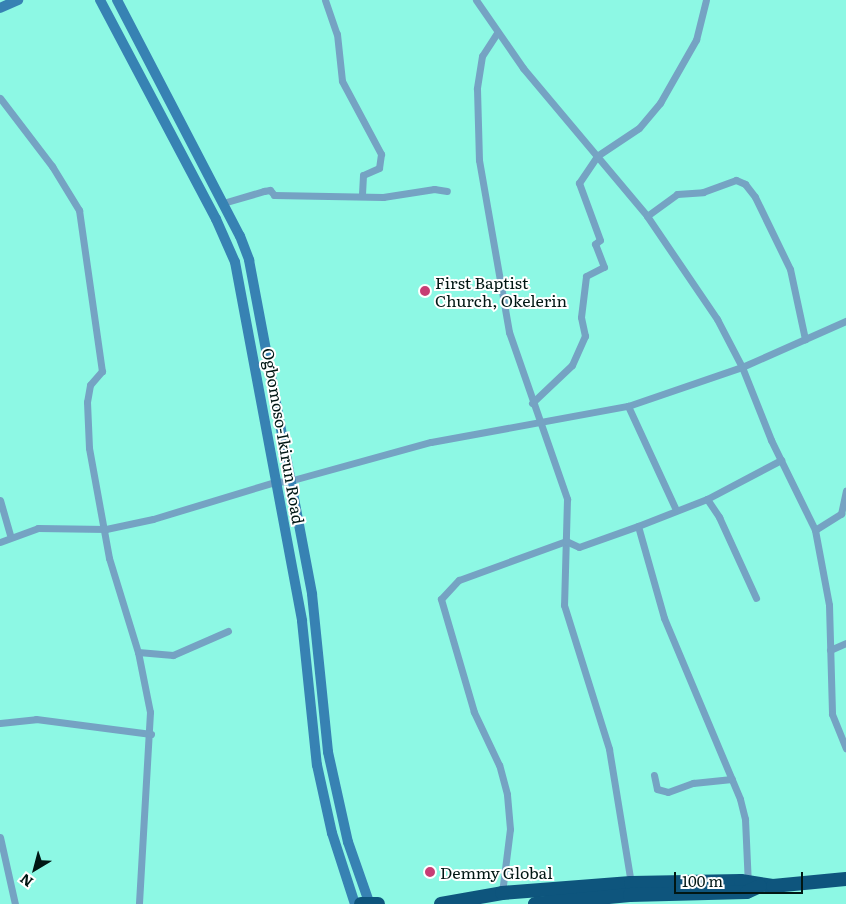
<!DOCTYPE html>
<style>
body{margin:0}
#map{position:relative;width:846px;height:904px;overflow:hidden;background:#8df8e4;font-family:Literata,serif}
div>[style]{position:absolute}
.street>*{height:7px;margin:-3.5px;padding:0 3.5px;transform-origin:3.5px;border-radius:3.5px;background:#75a3c3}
.secondary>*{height:10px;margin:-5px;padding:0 5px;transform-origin:5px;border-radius:5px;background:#3782b3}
.highway>*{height:14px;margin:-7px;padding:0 7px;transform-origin:7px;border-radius:7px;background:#0e557d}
.dots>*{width:14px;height:14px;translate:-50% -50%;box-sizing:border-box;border:2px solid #fff;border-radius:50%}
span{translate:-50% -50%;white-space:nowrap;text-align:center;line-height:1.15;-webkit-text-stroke:4px #fff;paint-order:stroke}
.poi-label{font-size:16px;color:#011714}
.left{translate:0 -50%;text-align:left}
.street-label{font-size:16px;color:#011714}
.north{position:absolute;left:10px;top:844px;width:50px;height:50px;-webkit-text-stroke:4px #fff;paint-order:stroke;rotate:217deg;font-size:14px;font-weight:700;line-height:20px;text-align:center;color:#011714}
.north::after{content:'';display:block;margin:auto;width:18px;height:22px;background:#011714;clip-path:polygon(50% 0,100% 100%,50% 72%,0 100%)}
.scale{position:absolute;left:674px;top:872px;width:129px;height:22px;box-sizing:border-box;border:2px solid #011714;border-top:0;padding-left:6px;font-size:15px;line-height:18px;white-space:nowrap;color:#011714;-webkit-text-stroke:4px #fff;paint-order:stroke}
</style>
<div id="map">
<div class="street">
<i style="left:325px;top:0;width:36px;rotate:71deg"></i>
<i style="left:337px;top:34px;width:47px;rotate:83.9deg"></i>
<i style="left:342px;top:81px;width:83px;rotate:61.9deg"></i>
<i style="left:381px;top:154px;width:14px;rotate:98deg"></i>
<i style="left:379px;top:168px;width:17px;rotate:156deg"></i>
<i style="left:363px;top:175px;width:21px;rotate:93deg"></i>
<i style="left:476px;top:0;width:83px;rotate:55.3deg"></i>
<i style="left:523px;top:68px;width:193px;rotate:50deg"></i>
<i style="left:647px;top:216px;width:125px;rotate:55.8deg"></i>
<i style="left:717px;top:319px;width:54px;rotate:62.5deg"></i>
<i style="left:742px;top:367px;width:114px;rotate:-23.9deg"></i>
<i style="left:497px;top:33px;width:27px;rotate:123deg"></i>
<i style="left:482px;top:56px;width:33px;rotate:99deg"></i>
<i style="left:477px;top:89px;width:71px;rotate:88.4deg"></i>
<i style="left:479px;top:160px;width:175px;rotate:80.1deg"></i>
<i style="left:509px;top:332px;width:177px;rotate:70.8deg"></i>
<i style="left:567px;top:499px;width:106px;rotate:91.6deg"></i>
<i style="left:564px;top:605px;width:151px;rotate:72.6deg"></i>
<i style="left:609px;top:749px;width:136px;rotate:80.7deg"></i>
<i style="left:0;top:98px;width:86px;rotate:52.6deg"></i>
<i style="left:52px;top:166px;width:52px;rotate:58.5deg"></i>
<i style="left:79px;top:210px;width:163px;rotate:81.9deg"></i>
<i style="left:102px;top:371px;width:18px;rotate:131deg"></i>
<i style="left:90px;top:385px;width:17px;rotate:100deg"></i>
<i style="left:87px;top:402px;width:46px;rotate:87.5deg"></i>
<i style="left:89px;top:448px;width:112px;rotate:79.7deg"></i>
<i style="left:109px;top:558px;width:98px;rotate:72.9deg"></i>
<i style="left:138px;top:652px;width:61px;rotate:78.7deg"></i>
<i style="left:150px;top:712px;width:192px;rotate:93.3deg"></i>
<i style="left:223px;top:203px;width:43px;rotate:-16.3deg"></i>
<i style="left:264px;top:191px;width:6px;rotate:-9deg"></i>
<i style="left:270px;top:190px;width:6px;rotate:51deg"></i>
<i style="left:274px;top:195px;width:109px;rotate:1.1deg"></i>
<i style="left:383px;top:197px;width:52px;rotate:-8.9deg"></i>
<i style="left:434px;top:189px;width:13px;rotate:9deg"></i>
<i style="left:647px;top:216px;width:37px;rotate:-36deg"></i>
<i style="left:677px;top:194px;width:26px;rotate:-4deg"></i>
<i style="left:703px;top:192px;width:35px;rotate:-20deg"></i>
<i style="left:736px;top:180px;width:10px;rotate:24deg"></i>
<i style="left:745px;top:184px;width:16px;rotate:52deg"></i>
<i style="left:755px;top:197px;width:80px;rotate:64.1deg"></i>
<i style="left:790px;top:269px;width:72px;rotate:77.9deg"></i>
<i style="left:532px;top:403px;width:55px;rotate:-43.5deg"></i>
<i style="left:572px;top:365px;width:32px;rotate:-66deg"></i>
<i style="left:585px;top:336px;width:19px;rotate:-102deg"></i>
<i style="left:581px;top:317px;width:41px;rotate:-83deg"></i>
<i style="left:586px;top:276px;width:20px;rotate:-27deg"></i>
<i style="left:604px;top:267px;width:25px;rotate:-111deg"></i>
<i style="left:595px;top:244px;width:6px;rotate:-39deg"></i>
<i style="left:600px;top:240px;width:61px;rotate:-110.2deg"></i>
<i style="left:579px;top:183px;width:32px;rotate:-56deg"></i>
<i style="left:597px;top:156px;width:50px;rotate:-33.7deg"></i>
<i style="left:639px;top:128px;width:33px;rotate:-50deg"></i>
<i style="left:660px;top:103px;width:73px;rotate:-60.3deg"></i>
<i style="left:696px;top:40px;width:41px;rotate:-76deg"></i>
<i style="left:628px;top:406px;width:115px;rotate:65.2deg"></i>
<i style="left:707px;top:499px;width:22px;rotate:56deg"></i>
<i style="left:719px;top:517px;width:89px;rotate:65.4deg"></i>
<i style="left:0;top:500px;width:37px;rotate:74deg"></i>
<i style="left:638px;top:526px;width:96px;rotate:74.2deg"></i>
<i style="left:664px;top:618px;width:196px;rotate:67.2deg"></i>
<i style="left:740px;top:799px;width:21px;rotate:76deg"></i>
<i style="left:745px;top:819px;width:65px;rotate:87.4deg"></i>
<i style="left:815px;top:530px;width:31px;rotate:-32deg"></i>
<i style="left:841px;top:514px;width:24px;rotate:-78deg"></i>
<i style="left:0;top:542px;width:40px;rotate:-20.2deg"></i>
<i style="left:38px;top:528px;width:68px;rotate:0.8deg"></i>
<i style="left:106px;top:529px;width:48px;rotate:-12deg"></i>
<i style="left:153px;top:519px;width:127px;rotate:-16.9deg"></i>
<i style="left:275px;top:482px;width:14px;rotate:-4deg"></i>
<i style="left:289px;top:481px;width:147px;rotate:-15.4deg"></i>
<i style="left:431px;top:442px;width:200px;rotate:-10.4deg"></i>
<i style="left:628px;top:406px;width:120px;rotate:-18.9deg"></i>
<i style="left:742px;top:367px;width:79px;rotate:68.3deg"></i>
<i style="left:771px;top:440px;width:100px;rotate:63.9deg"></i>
<i style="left:815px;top:530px;width:76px;rotate:79.4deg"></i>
<i style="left:829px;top:605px;width:109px;rotate:88.4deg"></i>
<i style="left:832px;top:714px;width:37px;rotate:68deg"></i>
<i style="left:830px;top:650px;width:17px;rotate:-24deg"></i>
<i style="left:138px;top:652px;width:35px;rotate:5deg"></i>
<i style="left:173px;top:655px;width:60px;rotate:-23.6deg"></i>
<i style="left:0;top:723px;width:36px;rotate:-6deg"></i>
<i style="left:36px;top:719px;width:116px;rotate:7.4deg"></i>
<i style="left:654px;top:775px;width:14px;rotate:78deg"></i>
<i style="left:657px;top:789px;width:11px;rotate:15deg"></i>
<i style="left:668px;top:792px;width:27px;rotate:-20deg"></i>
<i style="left:693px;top:783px;width:39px;rotate:-6deg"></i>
<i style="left:0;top:837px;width:69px;rotate:77.4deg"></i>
<i style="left:502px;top:893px;width:64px;rotate:-82.9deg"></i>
<i style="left:510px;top:829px;width:35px;rotate:-95deg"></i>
<i style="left:507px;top:794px;width:30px;rotate:-105deg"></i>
<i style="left:499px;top:765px;width:59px;rotate:-115.3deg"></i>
<i style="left:474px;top:712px;width:118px;rotate:-106.3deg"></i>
<i style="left:441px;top:599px;width:26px;rotate:-47deg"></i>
<i style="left:459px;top:580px;width:114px;rotate:-20deg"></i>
<i style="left:566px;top:541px;width:14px;rotate:25deg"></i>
<i style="left:579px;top:547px;width:63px;rotate:-19.6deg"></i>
<i style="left:638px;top:526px;width:74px;rotate:-21.4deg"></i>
<i style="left:707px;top:499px;width:84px;rotate:-27.8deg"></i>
</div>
<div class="secondary">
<i style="left:100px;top:0;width:248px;rotate:62.1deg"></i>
<i style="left:216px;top:219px;width:47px;rotate:66.2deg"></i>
<i style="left:235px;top:262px;width:365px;rotate:79.4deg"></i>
<i style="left:302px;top:621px;width:145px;rotate:84.1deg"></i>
<i style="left:317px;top:765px;width:70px;rotate:77.6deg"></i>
<i style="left:332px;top:833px;width:75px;rotate:72.1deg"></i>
<i style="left:117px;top:0;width:266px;rotate:62.5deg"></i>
<i style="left:240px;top:236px;width:26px;rotate:69deg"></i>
<i style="left:249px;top:260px;width:340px;rotate:79.3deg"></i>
<i style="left:312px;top:594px;width:159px;rotate:84.2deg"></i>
<i style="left:328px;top:752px;width:92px;rotate:77.5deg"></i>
<i style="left:348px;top:842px;width:64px;rotate:70.7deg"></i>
<i style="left:0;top:8px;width:20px;rotate:-24deg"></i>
</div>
<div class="highway">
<i style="left:361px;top:904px;width:17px"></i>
<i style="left:441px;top:904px;width:62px;rotate:-10.2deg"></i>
<i style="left:502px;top:893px;width:129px;rotate:-4.4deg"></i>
<i style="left:631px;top:883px;width:110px;rotate:-1deg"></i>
<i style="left:741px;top:881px;width:32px;rotate:9deg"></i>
<i style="left:773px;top:886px;width:73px;rotate:-5.5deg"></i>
<i style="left:535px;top:904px;width:95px;rotate:-5.4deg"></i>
<i style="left:630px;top:895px;width:117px;rotate:-1.5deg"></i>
<i style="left:747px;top:892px;width:14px;rotate:-25deg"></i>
</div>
<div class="dots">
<i style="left:425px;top:291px;background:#c73d74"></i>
<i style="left:430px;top:872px;background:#c73d74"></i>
</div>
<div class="poi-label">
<span class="left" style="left:435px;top:291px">First Baptist<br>Church, Okelerin</span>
<span class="left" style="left:440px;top:872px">Demmy Global</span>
</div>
<div class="street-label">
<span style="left:284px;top:436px;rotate:80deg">Ogbomoso-Ikirun Road</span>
</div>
<div class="north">N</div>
<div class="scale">100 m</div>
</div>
